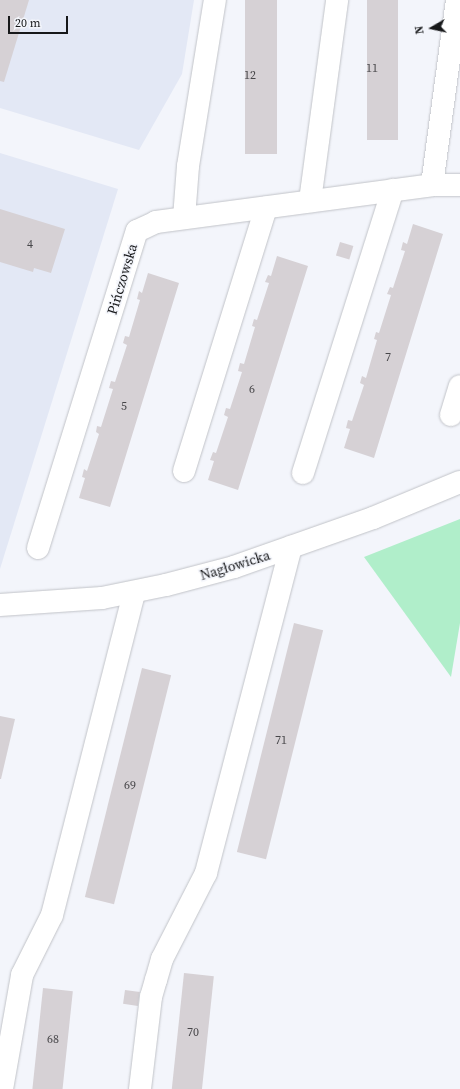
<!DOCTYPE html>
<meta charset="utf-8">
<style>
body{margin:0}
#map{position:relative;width:460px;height:1089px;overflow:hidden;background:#f3f5fb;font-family:"Source Serif 4",serif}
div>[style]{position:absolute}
.built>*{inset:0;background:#e3e8f5}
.green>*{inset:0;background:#b0eeca}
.building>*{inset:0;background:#d6d1d5;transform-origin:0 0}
.roads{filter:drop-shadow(0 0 1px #c1c3c8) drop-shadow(0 0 1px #c1c3c8)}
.minor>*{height:22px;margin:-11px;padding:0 11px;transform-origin:11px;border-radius:11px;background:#fff}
span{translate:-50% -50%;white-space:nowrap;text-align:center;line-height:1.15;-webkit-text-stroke:3px #f3f5fb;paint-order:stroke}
.number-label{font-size:12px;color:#474649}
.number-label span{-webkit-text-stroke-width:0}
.street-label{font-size:14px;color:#17181a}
.north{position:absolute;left:412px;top:8px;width:40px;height:40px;-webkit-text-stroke:3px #f3f5fb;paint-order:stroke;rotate:261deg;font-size:11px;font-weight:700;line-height:16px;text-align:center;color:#17181a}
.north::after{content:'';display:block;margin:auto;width:14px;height:18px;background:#17181a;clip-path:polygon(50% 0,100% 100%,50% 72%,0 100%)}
.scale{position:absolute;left:8px;top:16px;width:60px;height:18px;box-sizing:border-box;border:2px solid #17181a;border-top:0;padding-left:5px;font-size:12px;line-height:14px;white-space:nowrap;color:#17181a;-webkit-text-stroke:3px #f3f5fb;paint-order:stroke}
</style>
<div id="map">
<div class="built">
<i style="clip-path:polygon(0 0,194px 0,182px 74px,139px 150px,0 108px)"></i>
<i style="clip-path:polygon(0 153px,118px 189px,0 569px)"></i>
</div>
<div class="green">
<i style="clip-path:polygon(460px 519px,460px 623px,451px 677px,364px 557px)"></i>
</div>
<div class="building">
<i style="clip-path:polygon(0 0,29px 0,4px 82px,0 81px)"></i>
<i style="left:245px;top:0;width:32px;height:154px"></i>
<i style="left:367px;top:0;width:31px;height:140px"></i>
<i style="clip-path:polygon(0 209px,65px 229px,51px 273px,34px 268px,33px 272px,0 262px)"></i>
<i style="clip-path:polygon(413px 224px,443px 234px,374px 458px,344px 448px,350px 429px,346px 428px,348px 420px,352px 421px,364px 385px,360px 383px,362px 376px,366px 378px,377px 340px,374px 339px,376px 332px,379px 333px,391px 295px,387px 294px,390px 287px,393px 288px,405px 251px,401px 250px,403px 242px,407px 244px)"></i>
<i style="left:340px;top:242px;width:14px;height:14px;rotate:17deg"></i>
<i style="clip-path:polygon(277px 256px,308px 266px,238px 490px,208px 480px,214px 461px,210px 460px,213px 452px,216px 453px,228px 417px,224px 415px,226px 408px,230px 409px,242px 372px,238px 371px,240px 363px,244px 364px,255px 327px,252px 326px,254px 319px,257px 320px,269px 283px,265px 282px,268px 275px,271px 276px)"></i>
<i style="clip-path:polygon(148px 273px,179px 283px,110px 507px,79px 498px,85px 478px,82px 477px,84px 469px,87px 471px,99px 434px,96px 432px,97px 426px,101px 427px,113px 389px,109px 388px,111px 381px,115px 382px,127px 345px,123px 343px,125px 336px,129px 337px,140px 300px,137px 299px,139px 291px,142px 293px)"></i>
<i style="left:294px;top:623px;width:30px;height:236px;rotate:14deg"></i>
<i style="left:142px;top:668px;width:30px;height:236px;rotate:14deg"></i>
<i style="clip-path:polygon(0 716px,15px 719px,1px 779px,0 779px)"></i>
<i style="left:184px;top:973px;width:30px;height:117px;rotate:6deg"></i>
<i style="left:43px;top:988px;width:30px;height:102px;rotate:6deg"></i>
<i style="left:125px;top:990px;width:15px;height:14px;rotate:8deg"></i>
</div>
<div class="roads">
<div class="minor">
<i style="left:432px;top:185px;width:187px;rotate:-82.3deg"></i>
<i style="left:310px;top:201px;width:203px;rotate:-82.3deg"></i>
<i style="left:184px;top:218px;width:52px;rotate:-85.6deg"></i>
<i style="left:188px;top:166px;width:168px;rotate:-80.8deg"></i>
<i style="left:451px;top:415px;width:30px;rotate:-73deg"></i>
<i style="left:184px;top:471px;width:276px;rotate:-72.7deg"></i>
<i style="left:303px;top:473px;width:297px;rotate:-72.4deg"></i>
<i style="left:38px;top:548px;width:332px;rotate:-72.7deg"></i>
<i style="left:137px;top:231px;width:21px;rotate:-25deg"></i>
<i style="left:156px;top:222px;width:278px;rotate:-7.6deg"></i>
<i style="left:432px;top:185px;width:28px"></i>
<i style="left:0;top:605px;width:102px;rotate:-3.9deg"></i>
<i style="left:102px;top:598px;width:65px;rotate:-11.5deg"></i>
<i style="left:166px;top:585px;width:70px;rotate:-14.8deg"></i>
<i style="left:234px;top:567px;width:147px;rotate:-19.4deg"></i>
<i style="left:373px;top:518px;width:94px;rotate:-22.5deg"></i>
<i style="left:2px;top:1089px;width:116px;rotate:-80deg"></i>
<i style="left:22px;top:975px;width:67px;rotate:-63.4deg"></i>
<i style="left:52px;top:915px;width:332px;rotate:-75.7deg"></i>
<i style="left:140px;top:1089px;width:93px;rotate:-83.2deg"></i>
<i style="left:151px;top:997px;width:18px;rotate:-74deg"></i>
<i style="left:156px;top:980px;width:22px;rotate:-74deg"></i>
<i style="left:162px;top:959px;width:97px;rotate:-62.9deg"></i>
<i style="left:206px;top:873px;width:337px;rotate:-75.4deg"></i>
</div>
</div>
<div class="number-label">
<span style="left:372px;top:69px">11</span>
<span style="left:250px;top:76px">12</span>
<span style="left:30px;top:245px">4</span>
<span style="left:388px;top:358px">7</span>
<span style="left:252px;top:390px">6</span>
<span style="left:124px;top:407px">5</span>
<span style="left:281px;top:741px">71</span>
<span style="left:130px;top:786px">69</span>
<span style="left:193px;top:1033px">70</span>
<span style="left:53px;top:1040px">68</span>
</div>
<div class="street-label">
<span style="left:122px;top:279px;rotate:-73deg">Pińczowska</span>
<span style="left:235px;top:565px;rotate:-17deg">Nagłowicka</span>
</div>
<div class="north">N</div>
<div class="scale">20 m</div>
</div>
